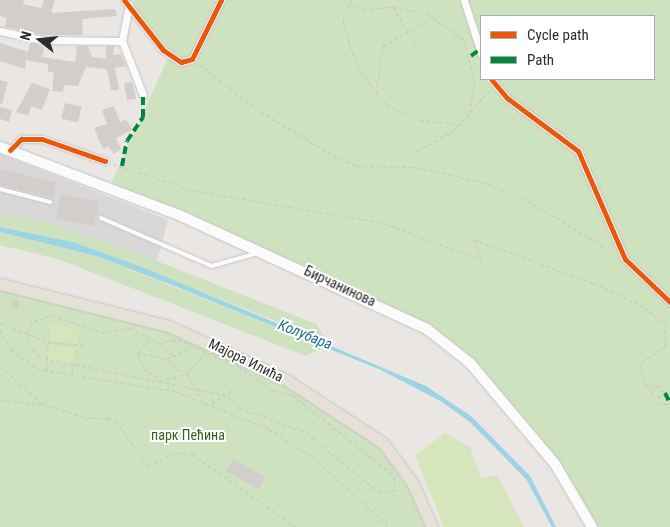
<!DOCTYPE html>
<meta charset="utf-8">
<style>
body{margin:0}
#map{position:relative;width:670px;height:527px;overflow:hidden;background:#e9e6e3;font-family:"Roboto Condensed",sans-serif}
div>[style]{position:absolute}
.industrial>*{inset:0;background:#dad7d9}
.green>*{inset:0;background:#cee2bf}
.pitch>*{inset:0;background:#d7e5bd;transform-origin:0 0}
.water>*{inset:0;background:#9dd4e4}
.building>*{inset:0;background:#d1cecc;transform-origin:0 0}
.path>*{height:1px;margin-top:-0.5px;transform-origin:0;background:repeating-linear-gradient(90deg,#c7c7c6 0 4px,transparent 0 6.5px)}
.roads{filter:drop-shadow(0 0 1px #c6c4c5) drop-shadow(0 0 1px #c6c4c5)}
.service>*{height:4px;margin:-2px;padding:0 2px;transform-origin:2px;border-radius:2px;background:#fcfbfb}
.minor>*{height:7px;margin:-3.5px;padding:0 3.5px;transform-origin:3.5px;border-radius:3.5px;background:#fcfbfb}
.secondary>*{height:10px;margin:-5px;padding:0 5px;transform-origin:5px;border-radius:5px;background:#fcfbfb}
.primary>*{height:11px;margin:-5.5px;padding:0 5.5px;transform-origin:5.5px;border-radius:5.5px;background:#e6e1d6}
.quiet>*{height:4px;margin-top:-2px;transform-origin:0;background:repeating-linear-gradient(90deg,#00873e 0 8px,transparent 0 12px)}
.cycleway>*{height:5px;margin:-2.5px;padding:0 2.5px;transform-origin:2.5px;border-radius:2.5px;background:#e8590c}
span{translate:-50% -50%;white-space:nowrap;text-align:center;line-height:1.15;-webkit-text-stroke:4px #fff;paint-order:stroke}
.street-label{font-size:14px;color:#2c2c2c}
.park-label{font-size:14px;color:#326421}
.water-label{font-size:15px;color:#196e92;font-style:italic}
.legend{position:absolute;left:480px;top:15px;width:175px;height:65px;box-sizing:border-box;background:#fff;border:1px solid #ababab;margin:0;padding:6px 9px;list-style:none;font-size:15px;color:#2c2c2c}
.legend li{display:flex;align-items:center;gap:10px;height:25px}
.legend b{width:25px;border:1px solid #ababab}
.north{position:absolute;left:15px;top:15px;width:50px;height:50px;-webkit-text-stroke:4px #fff;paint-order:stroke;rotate:286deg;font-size:14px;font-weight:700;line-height:20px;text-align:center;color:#2c2c2c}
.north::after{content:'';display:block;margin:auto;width:18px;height:22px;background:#2c2c2c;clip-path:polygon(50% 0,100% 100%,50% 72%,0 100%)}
</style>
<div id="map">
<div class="industrial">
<i style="clip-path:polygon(0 154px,168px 220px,157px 261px,55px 224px,0 213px)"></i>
</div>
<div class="green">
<i style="clip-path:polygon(evenodd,135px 0,670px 0,670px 527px,592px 527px,571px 487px,450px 344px,110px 186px,169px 56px,129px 5px,135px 0,481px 16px,654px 16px,654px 79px,481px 79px,481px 16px)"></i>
<i style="clip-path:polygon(0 213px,55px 224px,134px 252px,316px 324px,327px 341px,73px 242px,0 227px)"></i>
<i style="clip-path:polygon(0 232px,96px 256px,325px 347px,306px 356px,58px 259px,0 245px)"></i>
<i style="clip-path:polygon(0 284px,139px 316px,285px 379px,390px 451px,431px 527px,0 527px)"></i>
</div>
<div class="pitch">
<i style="left:52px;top:324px;width:28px;height:16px;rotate:10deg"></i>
<i style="left:48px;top:344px;width:29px;height:16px;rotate:10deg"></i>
<i style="clip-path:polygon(445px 433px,470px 447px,481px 479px,497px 475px,524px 527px,444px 527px,415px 455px)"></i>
</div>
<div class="water">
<i style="clip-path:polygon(0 227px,73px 242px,147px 269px,426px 386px,471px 416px,530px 476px,556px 527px,552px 527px,526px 479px,470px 422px,442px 402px,381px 370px,172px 285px,96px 256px,0 232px)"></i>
</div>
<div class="building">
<i style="clip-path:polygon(0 0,24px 0,23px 4px,41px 8px,44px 0,55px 0,51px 13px,115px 9px,117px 16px,82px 19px,83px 35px,43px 35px,5px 27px,7px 18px,0 16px)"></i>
<i style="clip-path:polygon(0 43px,28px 52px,30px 43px,36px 44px,44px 48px,42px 57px,75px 62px,77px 46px,88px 46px,92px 57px,106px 59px,106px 46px,114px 46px,113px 55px,121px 54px,126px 66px,115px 68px,119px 90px,111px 90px,107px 69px,86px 67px,78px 86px,64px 85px,63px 92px,52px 91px,54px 72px,48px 72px,48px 64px,26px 60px,25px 69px,0 61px)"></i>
<i style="clip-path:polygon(0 80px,8px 82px,2px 104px,0 103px)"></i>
<i style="clip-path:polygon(132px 82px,136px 99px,127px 100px,124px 83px)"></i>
<i style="clip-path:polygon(32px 83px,50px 89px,42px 110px,31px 106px,28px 116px,16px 112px)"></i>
<i style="left:65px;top:103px;width:17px;height:16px;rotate:13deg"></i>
<i style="clip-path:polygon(114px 106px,120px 122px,126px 119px,132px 130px,116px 138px,121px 149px,114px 154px,108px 146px,103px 149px,94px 128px,107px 124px,102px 110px)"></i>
<i style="clip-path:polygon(0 107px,12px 110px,9px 122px,0 119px)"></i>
<i style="left:0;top:169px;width:58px;height:15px;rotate:14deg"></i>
<i style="left:61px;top:194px;width:39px;height:25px;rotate:12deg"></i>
<i style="clip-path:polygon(14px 300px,18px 300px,19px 310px,10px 305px)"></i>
<i style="left:233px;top:459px;width:37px;height:14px;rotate:29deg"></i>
</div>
<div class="path">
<i style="left:352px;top:0;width:6px;rotate:121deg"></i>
<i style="left:349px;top:5px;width:15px;rotate:16deg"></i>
<i style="left:363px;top:9px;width:30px;rotate:-4deg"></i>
<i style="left:393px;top:7px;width:46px;rotate:58.4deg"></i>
<i style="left:349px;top:5px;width:17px;rotate:111deg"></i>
<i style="left:343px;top:21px;width:32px;rotate:74deg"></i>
<i style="left:352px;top:52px;width:21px;rotate:67deg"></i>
<i style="left:360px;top:71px;width:43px;rotate:51.5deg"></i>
<i style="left:387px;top:105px;width:36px;rotate:24deg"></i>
<i style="left:420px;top:120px;width:41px;rotate:5.6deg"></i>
<i style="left:393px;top:7px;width:36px;rotate:11deg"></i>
<i style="left:428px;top:14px;width:44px;rotate:35.8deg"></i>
<i style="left:464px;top:40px;width:45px;rotate:76deg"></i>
<i style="left:475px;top:84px;width:34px;rotate:102deg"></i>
<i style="left:199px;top:64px;width:71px;rotate:38.2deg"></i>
<i style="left:255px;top:108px;width:92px;rotate:31.3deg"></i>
<i style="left:334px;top:156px;width:25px;rotate:23deg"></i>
<i style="left:357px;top:166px;width:59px;rotate:1deg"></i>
<i style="left:416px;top:167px;width:68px;rotate:12.8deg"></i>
<i style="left:482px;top:182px;width:44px;rotate:20.1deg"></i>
<i style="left:523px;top:197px;width:107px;rotate:31.6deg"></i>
<i style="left:376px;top:94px;width:49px;rotate:-81.7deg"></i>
<i style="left:383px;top:46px;width:58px;rotate:-30.1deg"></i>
<i style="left:417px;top:151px;width:41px;rotate:-29.1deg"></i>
<i style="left:453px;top:131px;width:55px;rotate:-47.9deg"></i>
<i style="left:113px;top:164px;width:82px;rotate:18.4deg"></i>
<i style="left:191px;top:190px;width:196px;rotate:9.7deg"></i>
<i style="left:384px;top:223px;width:105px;rotate:20.7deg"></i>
<i style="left:482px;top:260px;width:23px;rotate:-113deg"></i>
<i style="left:473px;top:239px;width:128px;rotate:20.1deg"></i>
<i style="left:593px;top:283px;width:51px;rotate:24.5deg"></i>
<i style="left:639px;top:304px;width:32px;rotate:36deg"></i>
<i style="left:665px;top:323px;width:23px;rotate:88deg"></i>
<i style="left:666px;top:346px;width:31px;rotate:147deg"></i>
<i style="left:640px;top:363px;width:23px;rotate:77deg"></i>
<i style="left:645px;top:385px;width:13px"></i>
<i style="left:52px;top:315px;width:52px;rotate:19.1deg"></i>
<i style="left:101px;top:332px;width:29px;rotate:-8deg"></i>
<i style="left:130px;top:328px;width:33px;rotate:27deg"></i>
<i style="left:159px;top:343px;width:19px;rotate:-12deg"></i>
<i style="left:178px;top:339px;width:66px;rotate:25deg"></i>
<i style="left:238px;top:367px;width:44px;rotate:33deg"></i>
<i style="left:275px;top:391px;width:17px;rotate:13deg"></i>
<i style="left:292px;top:395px;width:46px;rotate:37.9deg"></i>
<i style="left:328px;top:423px;width:85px;rotate:38.8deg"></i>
<i style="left:394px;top:476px;width:14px;rotate:86deg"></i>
<i style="left:395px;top:490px;width:15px;rotate:169deg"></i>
<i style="left:380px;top:493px;width:98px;rotate:-140.8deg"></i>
<i style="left:304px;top:431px;width:69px;rotate:-160.5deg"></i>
<i style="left:239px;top:408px;width:18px;rotate:-135deg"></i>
<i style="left:226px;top:395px;width:191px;rotate:-168.5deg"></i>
<i style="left:39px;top:357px;width:13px;rotate:-132deg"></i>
<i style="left:30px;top:347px;width:15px;rotate:-101deg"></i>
<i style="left:27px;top:332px;width:13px;rotate:-58deg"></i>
<i style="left:34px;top:321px;width:19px;rotate:-18deg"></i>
<i style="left:0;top:323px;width:52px;rotate:21.6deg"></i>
<i style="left:48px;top:342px;width:37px;rotate:5deg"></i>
<i style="left:0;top:330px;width:22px;rotate:60deg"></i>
<i style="left:11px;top:349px;width:33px;rotate:38deg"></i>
<i style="left:37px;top:369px;width:140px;rotate:9.1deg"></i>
<i style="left:175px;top:391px;width:101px;rotate:22deg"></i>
<i style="left:269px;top:429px;width:52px;rotate:32.5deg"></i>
<i style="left:313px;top:457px;width:103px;rotate:42.6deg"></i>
<i style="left:161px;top:344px;width:18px;rotate:43deg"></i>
<i style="left:138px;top:351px;width:15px;rotate:-42deg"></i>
<i style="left:168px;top:360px;width:18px;rotate:45deg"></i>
<i style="left:0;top:366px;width:57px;rotate:41.5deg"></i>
<i style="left:43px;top:404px;width:45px;rotate:18deg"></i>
<i style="left:86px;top:418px;width:22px"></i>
<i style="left:108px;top:418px;width:13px;rotate:32deg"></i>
<i style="left:119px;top:425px;width:50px;rotate:54.7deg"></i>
<i style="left:148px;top:466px;width:31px;rotate:-25deg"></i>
<i style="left:176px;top:453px;width:16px;rotate:4deg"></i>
<i style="left:192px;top:454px;width:127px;rotate:35.1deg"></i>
<i style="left:47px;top:371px;width:28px;rotate:-88deg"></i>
<i style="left:72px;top:373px;width:25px;rotate:-79deg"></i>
<i style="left:188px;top:376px;width:28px;rotate:58deg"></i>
<i style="left:157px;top:378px;width:16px;rotate:-145deg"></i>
<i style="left:144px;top:369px;width:18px;rotate:-112deg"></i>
<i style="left:137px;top:352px;width:31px;rotate:13deg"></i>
<i style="left:167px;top:359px;width:25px;rotate:-26deg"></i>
<i style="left:166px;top:379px;width:22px;rotate:-13deg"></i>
<i style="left:187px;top:374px;width:28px;rotate:-49deg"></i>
<i style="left:665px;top:393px;width:11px;rotate:-131deg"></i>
<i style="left:658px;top:385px;width:9px;rotate:131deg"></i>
<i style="left:652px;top:392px;width:13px;rotate:67deg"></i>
<i style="left:657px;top:404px;width:13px"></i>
<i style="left:658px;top:397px;width:14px;rotate:-30deg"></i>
<i style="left:0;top:400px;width:42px;rotate:5.4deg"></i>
<i style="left:212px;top:403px;width:26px;rotate:-32deg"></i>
</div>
<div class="roads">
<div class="service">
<i style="left:0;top:189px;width:52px;rotate:14.6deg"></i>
<i style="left:101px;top:218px;width:121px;rotate:23.4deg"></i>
<i style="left:212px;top:266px;width:48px;rotate:-15.8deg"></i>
</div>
<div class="minor">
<i style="left:124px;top:0;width:63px;rotate:52deg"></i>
<i style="left:163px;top:50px;width:22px;rotate:34deg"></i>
<i style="left:181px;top:62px;width:11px;rotate:-15deg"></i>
<i style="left:192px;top:59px;width:66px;rotate:-63.8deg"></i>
<i style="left:464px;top:0;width:56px;rotate:72.2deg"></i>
<i style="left:0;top:31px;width:43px;rotate:12.1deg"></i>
<i style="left:42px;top:40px;width:80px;rotate:0.7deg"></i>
<i style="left:122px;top:41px;width:37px;rotate:-79deg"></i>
<i style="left:122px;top:41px;width:58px;rotate:68.7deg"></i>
<i style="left:491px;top:79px;width:25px;rotate:50deg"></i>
<i style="left:507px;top:98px;width:89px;rotate:36.7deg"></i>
<i style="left:578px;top:151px;width:118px;rotate:66.5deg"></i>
<i style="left:625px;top:259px;width:62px;rotate:43.7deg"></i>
<i style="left:10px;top:150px;width:16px;rotate:-45deg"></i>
<i style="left:21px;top:139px;width:21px"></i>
<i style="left:42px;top:139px;width:67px;rotate:19.2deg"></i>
</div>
<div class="secondary">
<i style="left:0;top:147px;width:191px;rotate:20.8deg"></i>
<i style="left:179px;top:215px;width:273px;rotate:24.7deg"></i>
<i style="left:427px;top:329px;width:55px;rotate:38.3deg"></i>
<i style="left:470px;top:363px;width:132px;rotate:49.9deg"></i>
<i style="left:555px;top:464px;width:73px;rotate:59.6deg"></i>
</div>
<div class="primary">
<i style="left:0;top:284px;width:174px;rotate:14deg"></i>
<i style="left:169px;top:326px;width:128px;rotate:24.6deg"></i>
<i style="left:285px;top:379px;width:117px;rotate:33.1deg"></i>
<i style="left:383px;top:443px;width:49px;rotate:53.4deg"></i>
<i style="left:412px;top:482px;width:49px;rotate:66deg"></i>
</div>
</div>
<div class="quiet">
<i style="left:471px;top:56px;width:11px;rotate:-38deg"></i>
<i style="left:122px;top:166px;width:25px;rotate:-79deg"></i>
<i style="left:127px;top:141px;width:29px;rotate:-56deg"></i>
<i style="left:143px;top:117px;width:22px;rotate:-90deg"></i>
<i style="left:665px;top:393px;width:11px;rotate:63deg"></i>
</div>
<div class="cycleway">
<i style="left:124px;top:0;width:63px;rotate:52deg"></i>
<i style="left:163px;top:50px;width:22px;rotate:34deg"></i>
<i style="left:181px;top:62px;width:11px;rotate:-15deg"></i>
<i style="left:192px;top:59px;width:66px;rotate:-63.8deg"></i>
<i style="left:491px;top:79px;width:25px;rotate:50deg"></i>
<i style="left:507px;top:98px;width:89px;rotate:36.7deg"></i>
<i style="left:578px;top:151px;width:118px;rotate:66.5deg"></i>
<i style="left:625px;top:259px;width:62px;rotate:43.7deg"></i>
<i style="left:10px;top:150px;width:16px;rotate:-45deg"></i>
<i style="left:21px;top:139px;width:21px"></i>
<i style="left:42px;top:139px;width:67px;rotate:19.2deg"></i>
</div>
<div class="street-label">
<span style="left:340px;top:286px;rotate:25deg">Бирчанинова</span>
<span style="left:246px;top:360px;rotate:26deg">Мајора Илића</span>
</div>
<div class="park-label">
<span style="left:188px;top:435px">парк Пећина</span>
</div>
<div class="water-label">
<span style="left:305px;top:335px;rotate:22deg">Колубара</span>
</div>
<ul class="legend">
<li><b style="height:6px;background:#e8590c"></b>Cycle path</li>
<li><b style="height:6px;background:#00873e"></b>Path</li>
</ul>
<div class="north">N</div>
</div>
